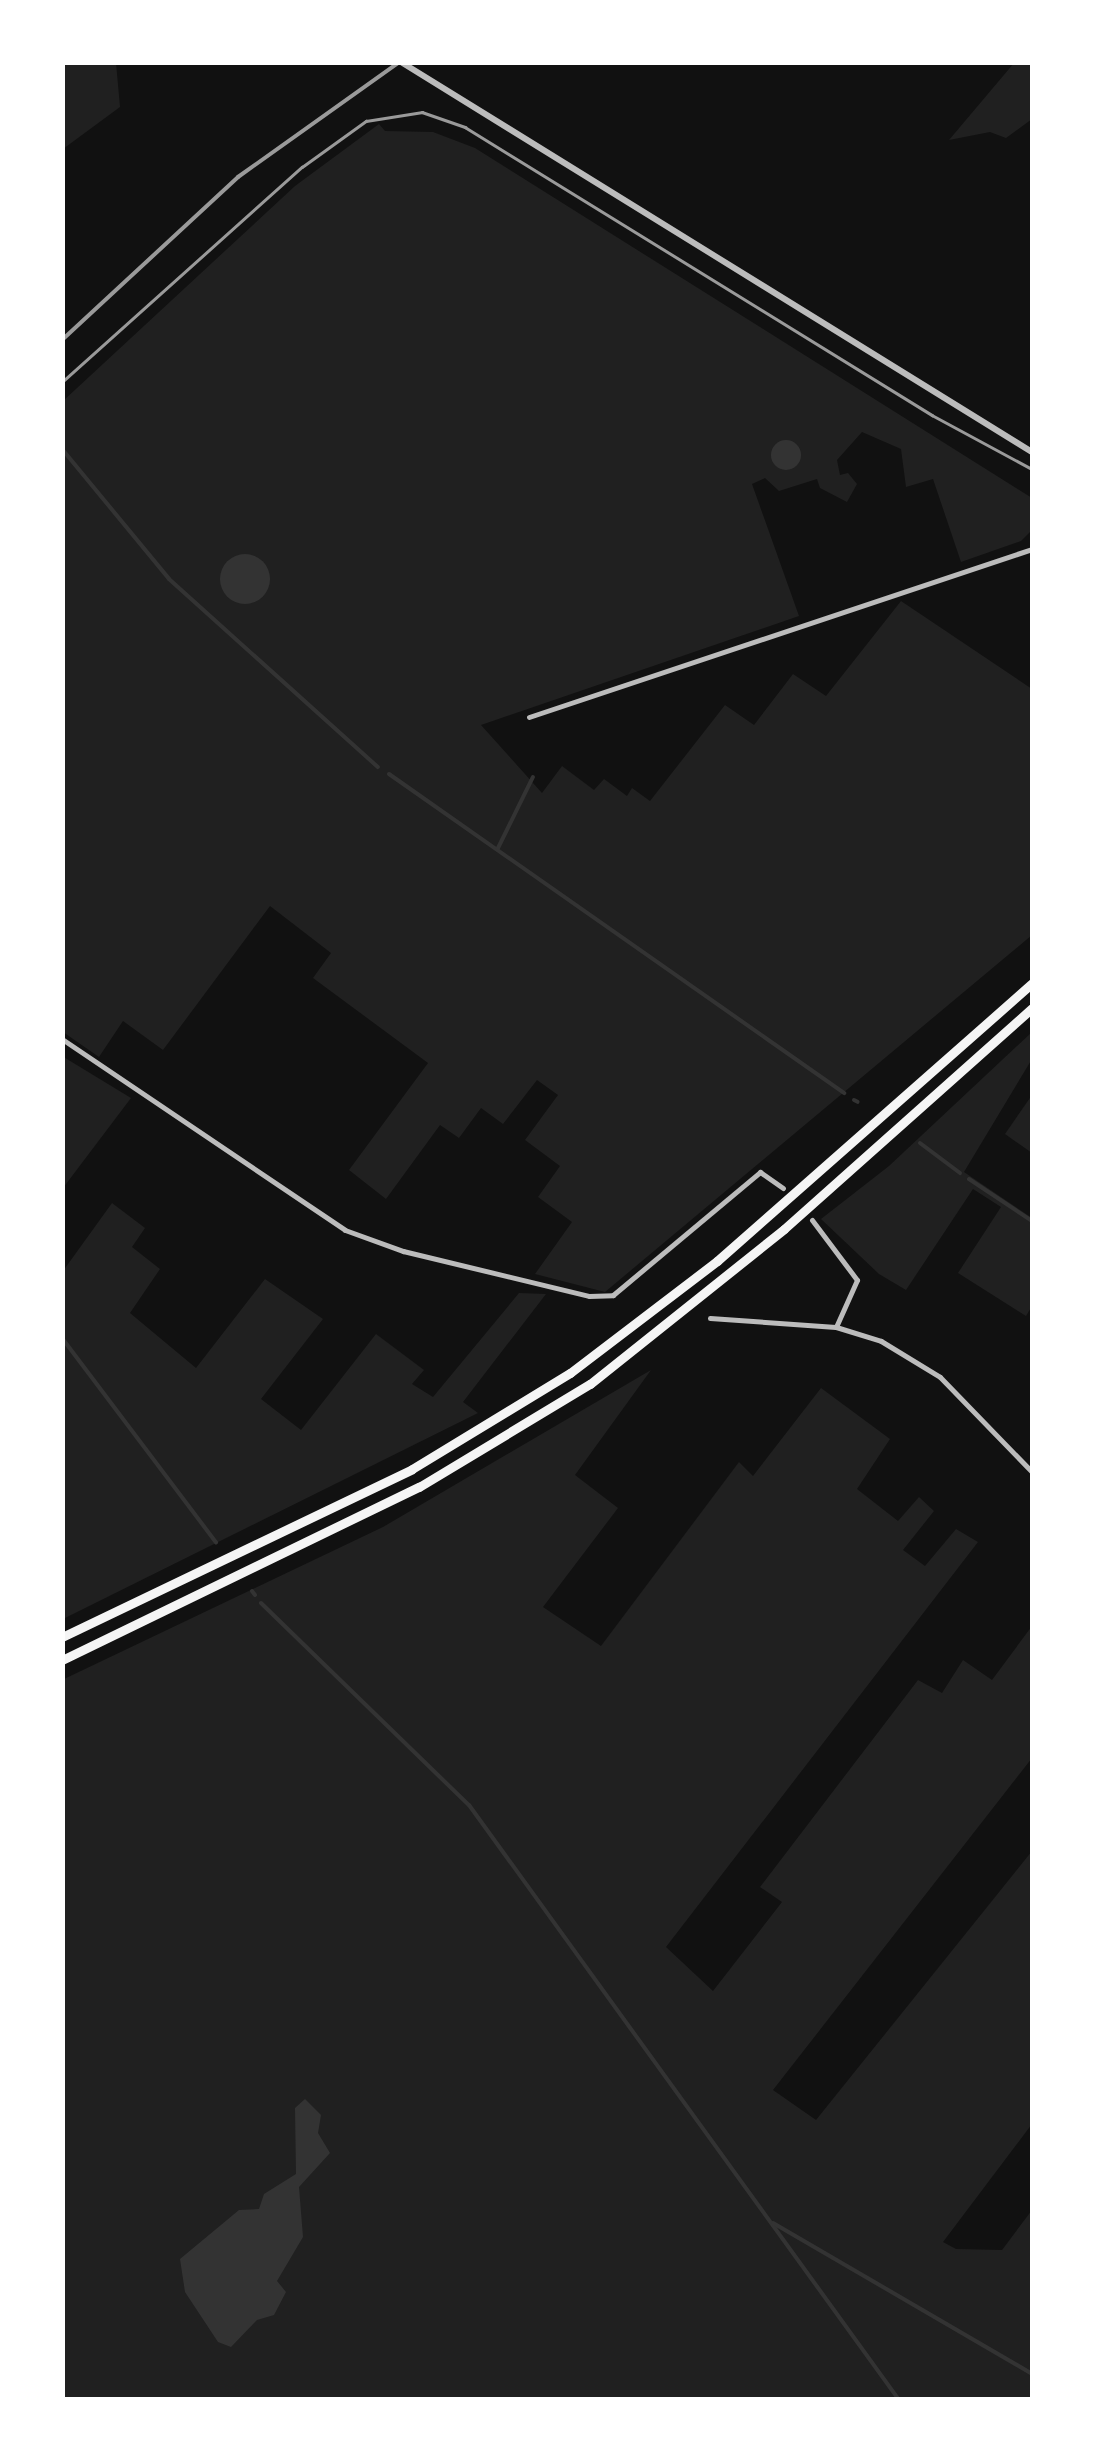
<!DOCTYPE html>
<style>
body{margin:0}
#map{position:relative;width:1095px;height:2462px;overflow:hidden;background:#111;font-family:Helvetica,sans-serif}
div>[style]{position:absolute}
.green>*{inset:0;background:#202020}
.water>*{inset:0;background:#333}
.round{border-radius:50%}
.stream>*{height:4px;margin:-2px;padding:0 2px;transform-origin:2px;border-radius:2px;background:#333}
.minor>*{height:5px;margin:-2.5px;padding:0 2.5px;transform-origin:2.5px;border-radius:2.5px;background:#bcbcbc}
.tertiary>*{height:6px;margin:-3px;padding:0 3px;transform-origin:3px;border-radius:3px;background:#bcbcbc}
.motorway>*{height:9px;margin:-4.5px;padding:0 4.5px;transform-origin:4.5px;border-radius:4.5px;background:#f5f5f5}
.tram>*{height:2.5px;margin:-1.25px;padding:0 1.25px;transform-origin:1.25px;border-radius:1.25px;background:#9a9a9a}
.rail>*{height:4px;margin:-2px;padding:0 2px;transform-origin:2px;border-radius:2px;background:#9a9a9a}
span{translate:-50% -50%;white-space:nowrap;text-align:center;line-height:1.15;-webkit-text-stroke:10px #fff;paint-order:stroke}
.frame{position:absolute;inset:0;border:65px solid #fff;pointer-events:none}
</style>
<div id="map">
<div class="green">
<i style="clip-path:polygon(63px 62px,116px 63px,120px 107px,63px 149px)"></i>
<i style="clip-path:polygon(1014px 63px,1032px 63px,1032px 119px,1006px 138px,990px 132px,949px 140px)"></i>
<i style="clip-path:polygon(379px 124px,385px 131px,433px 132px,475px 148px,1032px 498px,1032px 530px,1021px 541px,961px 562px,933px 479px,906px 487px,901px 449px,862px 432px,837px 460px,840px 475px,848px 473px,857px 484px,847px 502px,820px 488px,817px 479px,779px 491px,765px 478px,752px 484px,799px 616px,481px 725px,542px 793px,562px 766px,594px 790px,604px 779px,627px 796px,632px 788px,650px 801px,725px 705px,754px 725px,793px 674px,826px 696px,901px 601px,1032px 689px,1032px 935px,605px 1292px,535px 1274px,572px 1222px,538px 1197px,560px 1166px,525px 1140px,558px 1095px,537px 1080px,503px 1124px,481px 1108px,459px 1138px,440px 1125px,386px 1199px,349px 1170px,428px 1063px,313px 978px,331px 953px,270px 906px,163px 1050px,123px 1021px,99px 1057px,63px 1032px,63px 401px,295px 186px)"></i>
<i style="clip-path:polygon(1032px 1032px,1032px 1059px,964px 1172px,1032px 1218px,1032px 1306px,1026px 1316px,958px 1273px,1001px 1207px,973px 1189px,906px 1290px,879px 1274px,821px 1219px,889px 1166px)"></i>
<i style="clip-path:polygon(62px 1056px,131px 1098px,63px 1188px,62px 1188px)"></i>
<i style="clip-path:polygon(1032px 1095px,1032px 1153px,1005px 1134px)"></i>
<i style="clip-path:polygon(112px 1203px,145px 1228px,132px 1247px,160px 1269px,130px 1313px,196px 1368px,265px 1279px,323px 1319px,261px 1399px,301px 1430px,376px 1334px,424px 1370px,412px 1384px,433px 1397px,519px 1293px,546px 1294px,463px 1402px,478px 1413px,63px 1619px,63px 1271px)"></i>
<i style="clip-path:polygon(651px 1370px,575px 1475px,618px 1508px,543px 1607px,601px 1646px,739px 1462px,753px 1476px,821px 1388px,890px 1439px,857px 1489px,898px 1521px,919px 1497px,934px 1511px,903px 1550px,925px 1566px,956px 1529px,978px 1542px,666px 1947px,713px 1991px,782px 1902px,760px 1887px,918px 1680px,942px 1693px,963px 1660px,992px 1680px,1032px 1626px,1032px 1758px,773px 2090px,816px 2120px,1032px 1851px,1032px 2124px,943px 2242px,956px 2249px,1002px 2250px,1032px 2210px,1032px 2399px,63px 2399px,62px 1680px,383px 1527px)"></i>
</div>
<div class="water">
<i class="round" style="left:771px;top:440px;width:30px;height:30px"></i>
<i class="round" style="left:220px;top:554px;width:50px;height:50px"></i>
<i style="clip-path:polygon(305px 2099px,321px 2115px,318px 2133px,330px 2153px,299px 2187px,303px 2237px,277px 2281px,286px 2292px,274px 2315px,257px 2320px,231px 2347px,218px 2342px,185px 2292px,180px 2259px,239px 2210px,259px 2209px,264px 2194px,296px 2174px,295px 2108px)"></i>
</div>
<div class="stream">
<i style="left:62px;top:449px;width:168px;rotate:50.5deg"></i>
<i style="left:169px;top:579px;width:281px;rotate:42deg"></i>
<i style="left:389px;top:774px;width:556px;rotate:35.03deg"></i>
<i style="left:498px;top:848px;width:79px;rotate:-63.8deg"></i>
<i style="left:854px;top:1100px;width:4px;rotate:27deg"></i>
<i style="left:920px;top:1143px;width:50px;rotate:36.9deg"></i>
<i style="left:969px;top:1179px;width:76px;rotate:33.7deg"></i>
<i style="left:62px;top:1338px;width:256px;rotate:53deg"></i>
<i style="left:252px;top:1591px;width:5px;rotate:53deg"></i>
<i style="left:261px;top:1603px;width:290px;rotate:44.2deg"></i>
<i style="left:469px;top:1805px;width:734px;rotate:54.14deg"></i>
<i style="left:773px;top:2223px;width:300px;rotate:30.2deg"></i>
</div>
<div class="minor">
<i style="left:529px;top:717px;width:530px;rotate:-18.47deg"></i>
<i style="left:62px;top:1039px;width:341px;rotate:34deg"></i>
<i style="left:345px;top:1230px;width:62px;rotate:19.9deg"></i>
<i style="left:403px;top:1251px;width:191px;rotate:13.6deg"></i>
<i style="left:589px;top:1296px;width:24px;rotate:-2deg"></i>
<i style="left:613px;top:1295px;width:192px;rotate:-39.9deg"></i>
<i style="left:760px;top:1172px;width:28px;rotate:35deg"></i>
<i style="left:812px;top:1220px;width:75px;rotate:53.1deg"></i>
<i style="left:857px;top:1280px;width:51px;rotate:114.1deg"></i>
<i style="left:710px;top:1318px;width:126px;rotate:4.1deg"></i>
<i style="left:836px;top:1327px;width:47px;rotate:17.3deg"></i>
<i style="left:881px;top:1341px;width:69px;rotate:31.4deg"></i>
<i style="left:940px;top:1377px;width:132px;rotate:45.9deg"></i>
</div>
<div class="tertiary">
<i style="left:401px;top:62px;width:742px;rotate:31.72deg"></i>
</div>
<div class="motorway">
<i style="left:62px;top:1637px;width:388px;rotate:-25.6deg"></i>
<i style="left:412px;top:1469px;width:185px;rotate:-31.3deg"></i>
<i style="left:570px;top:1373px;width:185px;rotate:-37.3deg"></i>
<i style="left:717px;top:1261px;width:420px;rotate:-41.4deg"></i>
<i style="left:62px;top:1660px;width:397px;rotate:-25.9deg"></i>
<i style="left:419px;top:1487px;width:200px;rotate:-31.1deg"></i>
<i style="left:590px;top:1384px;width:248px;rotate:-38.6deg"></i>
<i style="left:784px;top:1229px;width:332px;rotate:-41.7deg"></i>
</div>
<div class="tram">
<i style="left:62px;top:382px;width:322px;rotate:-41.9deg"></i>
<i style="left:302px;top:167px;width:79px;rotate:-35.7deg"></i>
<i style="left:366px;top:121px;width:57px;rotate:-9.1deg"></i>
<i style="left:422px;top:112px;width:46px;rotate:19.2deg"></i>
<i style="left:465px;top:127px;width:549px;rotate:31.66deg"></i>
<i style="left:932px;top:415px;width:114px;rotate:28.4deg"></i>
</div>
<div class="rail">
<i style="left:62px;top:340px;width:240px;rotate:-42.8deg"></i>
<i style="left:238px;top:177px;width:198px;rotate:-35.5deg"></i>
</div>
<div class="frame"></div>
</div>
